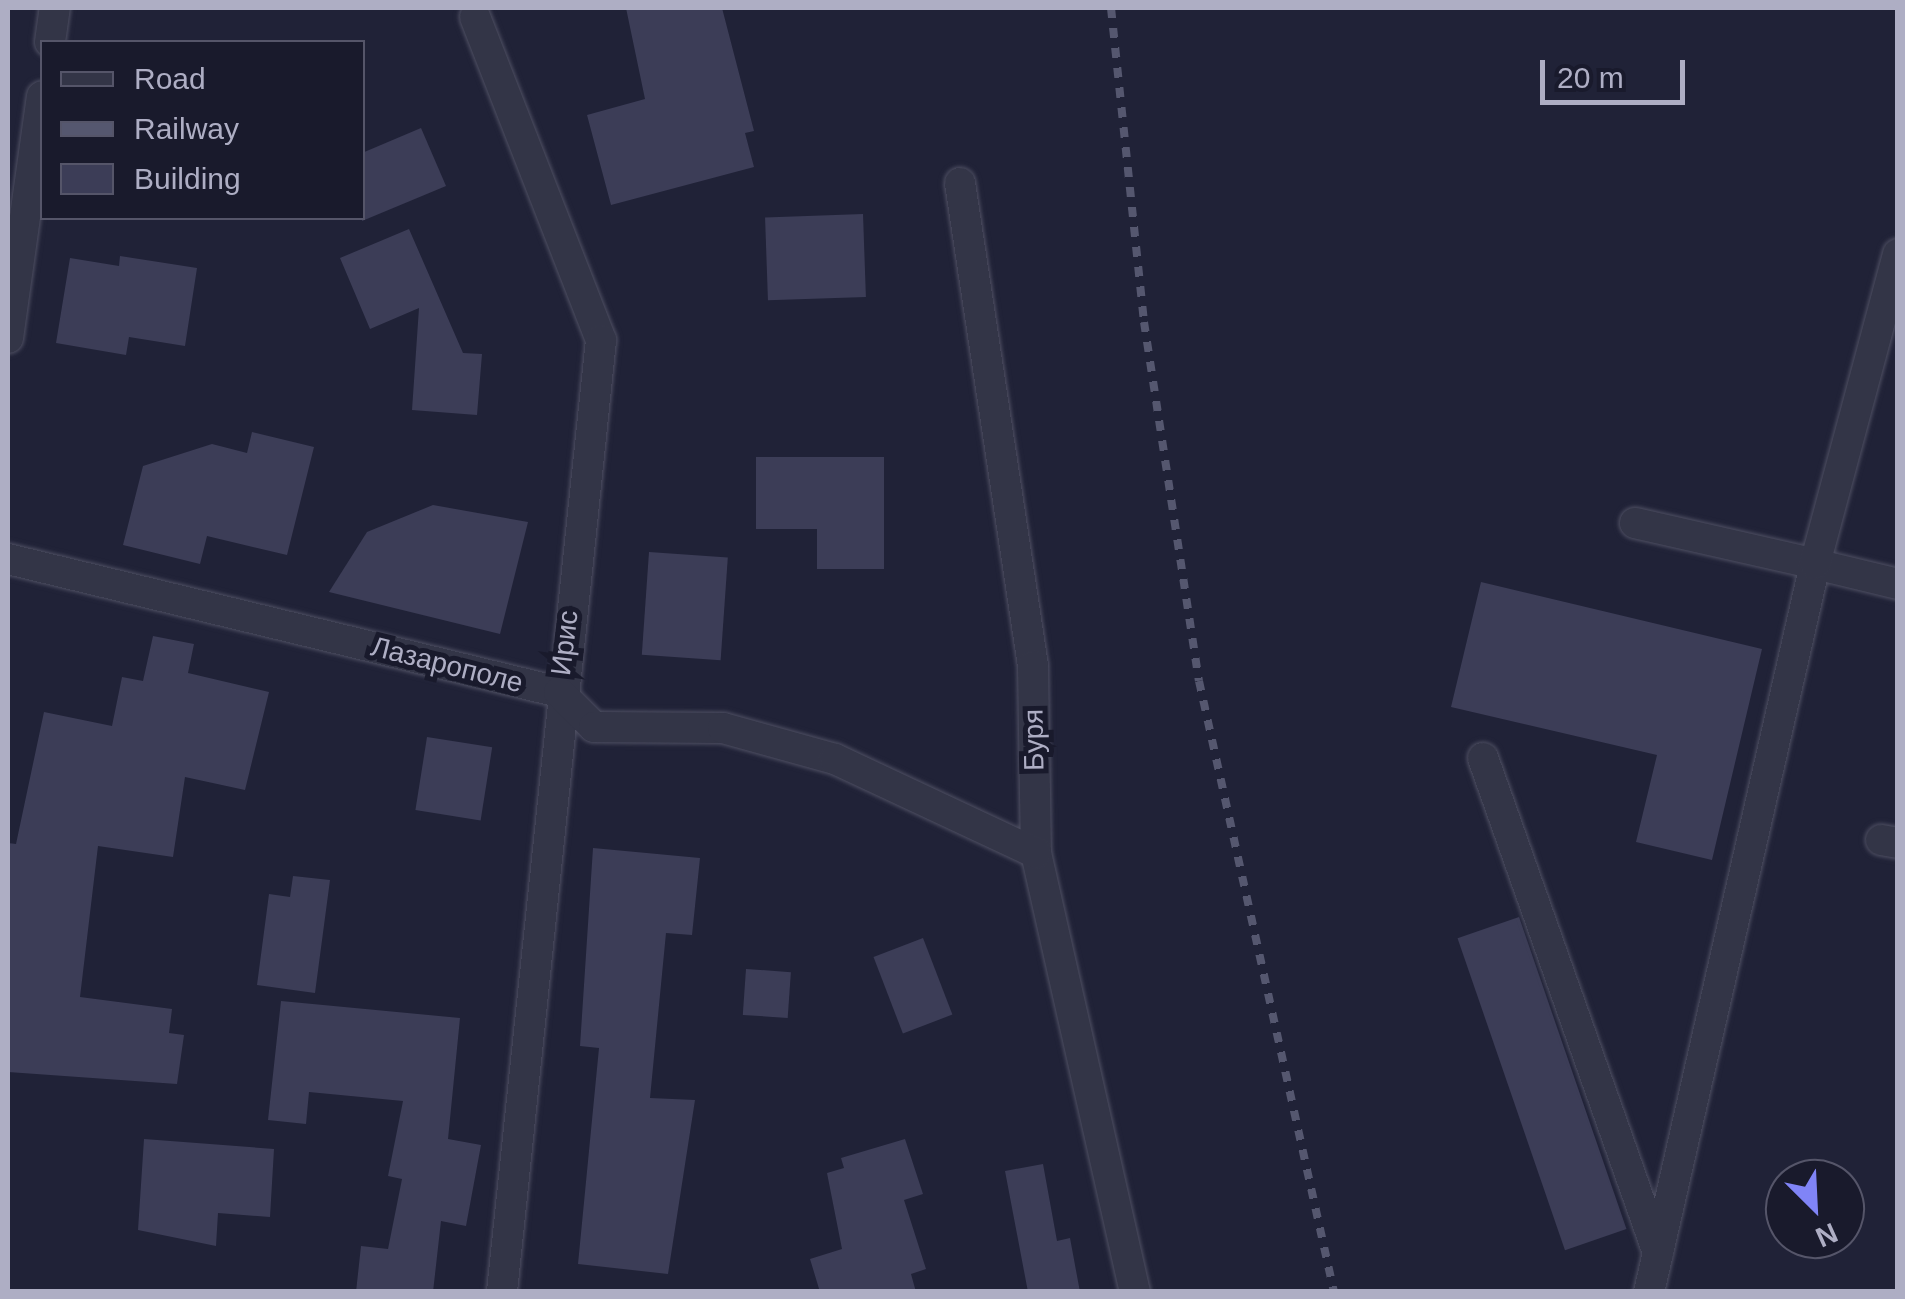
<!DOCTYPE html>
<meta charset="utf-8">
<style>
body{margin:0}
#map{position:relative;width:1905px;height:1299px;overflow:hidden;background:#202237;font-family:Helvetica,sans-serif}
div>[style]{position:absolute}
.building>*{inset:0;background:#3c3d57;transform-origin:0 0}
.roads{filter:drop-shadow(0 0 2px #4e4f62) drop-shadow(0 0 2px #4e4f62)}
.lane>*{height:30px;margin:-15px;padding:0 15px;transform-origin:15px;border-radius:15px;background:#333547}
.street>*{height:30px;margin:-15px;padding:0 15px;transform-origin:15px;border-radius:15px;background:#333547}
.rail>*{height:8px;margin-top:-4px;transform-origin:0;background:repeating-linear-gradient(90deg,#55576f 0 10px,transparent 0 20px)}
span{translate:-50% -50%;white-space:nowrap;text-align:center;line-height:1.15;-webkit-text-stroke:10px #191a2c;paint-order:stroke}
.street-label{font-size:28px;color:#aeaec4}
.frame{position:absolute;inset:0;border:10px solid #aeaec4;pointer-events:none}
.legend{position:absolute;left:40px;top:40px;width:325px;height:180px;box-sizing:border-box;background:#191a2c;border:2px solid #555569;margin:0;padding:12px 18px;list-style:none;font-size:30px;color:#aeaec4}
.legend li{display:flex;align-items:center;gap:20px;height:50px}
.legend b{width:50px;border:2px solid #555569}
.north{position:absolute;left:1765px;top:1159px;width:100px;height:100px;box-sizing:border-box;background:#191a2c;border:2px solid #555569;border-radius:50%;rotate:156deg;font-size:28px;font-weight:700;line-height:40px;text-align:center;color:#aeaec4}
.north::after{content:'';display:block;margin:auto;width:35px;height:45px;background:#8084f7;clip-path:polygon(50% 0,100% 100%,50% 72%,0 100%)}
.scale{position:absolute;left:1540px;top:60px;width:145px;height:45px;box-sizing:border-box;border:5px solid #aeaec4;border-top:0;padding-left:12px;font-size:30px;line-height:35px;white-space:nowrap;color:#aeaec4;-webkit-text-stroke:8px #191a2c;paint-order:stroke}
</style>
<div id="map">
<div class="building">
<i style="clip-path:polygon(626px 8px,722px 8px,754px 131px,745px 133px,754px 167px,611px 205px,587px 115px,645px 99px)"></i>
<i style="clip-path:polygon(421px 128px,446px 186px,362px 221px,362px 153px)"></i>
<i style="left:863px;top:214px;width:83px;height:98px;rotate:88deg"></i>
<i style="clip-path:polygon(409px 229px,463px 353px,482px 354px,477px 415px,412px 410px,419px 308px,370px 329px,340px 258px)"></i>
<i style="clip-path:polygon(120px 256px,197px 268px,185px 346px,129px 337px,126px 355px,56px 343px,70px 258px,119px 266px)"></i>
<i style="clip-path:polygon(252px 432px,314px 447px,287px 555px,207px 536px,200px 564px,123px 545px,143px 466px,212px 444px,247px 453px)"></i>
<i style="clip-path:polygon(756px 457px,884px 457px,884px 569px,817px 569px,817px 529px,756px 529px)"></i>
<i style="clip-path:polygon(433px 505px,528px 522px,500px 634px,329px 592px,367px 532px)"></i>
<i style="left:649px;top:552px;width:79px;height:103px;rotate:4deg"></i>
<i style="clip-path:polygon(1481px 582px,1762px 649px,1712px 860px,1636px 842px,1657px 755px,1451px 707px)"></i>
<i style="clip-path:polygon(153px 636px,194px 644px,188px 673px,269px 692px,245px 790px,185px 777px,173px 857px,98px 846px,80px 997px,172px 1009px,169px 1033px,184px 1035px,177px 1084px,8px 1072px,8px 843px,16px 844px,44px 712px,112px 726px,122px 677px,143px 681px)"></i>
<i style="left:427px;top:737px;width:66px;height:74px;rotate:9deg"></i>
<i style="clip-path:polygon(593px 848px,700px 858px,692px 935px,666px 933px,650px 1098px,695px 1100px,668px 1274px,578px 1264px,599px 1048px,580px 1046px)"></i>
<i style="clip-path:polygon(293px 876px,330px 880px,315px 993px,257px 985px,269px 894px,290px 897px)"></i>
<i style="left:1519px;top:917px;width:330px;height:65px;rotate:71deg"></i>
<i style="left:923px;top:938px;width:82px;height:53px;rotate:69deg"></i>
<i style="left:746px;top:969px;width:45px;height:46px;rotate:4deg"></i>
<i style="clip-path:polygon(281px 1001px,460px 1018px,448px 1139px,481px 1145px,466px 1226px,441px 1221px,433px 1292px,356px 1292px,361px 1246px,388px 1249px,402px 1179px,388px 1176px,403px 1101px,309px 1092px,306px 1124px,268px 1120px)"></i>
<i style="clip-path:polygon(144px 1139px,274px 1149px,270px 1217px,218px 1213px,216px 1246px,138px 1230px)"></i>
<i style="clip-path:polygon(905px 1139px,923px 1194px,904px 1200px,926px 1269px,911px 1274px,916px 1292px,820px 1292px,810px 1259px,842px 1249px,827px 1173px,844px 1168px,841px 1158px)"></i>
<i style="clip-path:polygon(1043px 1164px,1057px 1241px,1070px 1238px,1080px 1292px,1028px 1292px,1005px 1171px)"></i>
</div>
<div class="roads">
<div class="lane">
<i style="left:1635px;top:523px;width:185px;rotate:12.8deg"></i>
<i style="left:1483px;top:758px;width:525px;rotate:70.53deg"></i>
<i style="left:1881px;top:840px;width:17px;rotate:10deg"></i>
</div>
<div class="street">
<i style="left:475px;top:17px;width:347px;rotate:68.7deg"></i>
<i style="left:601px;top:340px;width:957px;rotate:95.94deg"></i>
<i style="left:50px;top:42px;width:34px;rotate:-82deg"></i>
<i style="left:960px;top:183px;width:488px;rotate:81.4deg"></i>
<i style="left:1033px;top:666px;width:187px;rotate:89.1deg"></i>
<i style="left:1036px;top:853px;width:450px;rotate:77.3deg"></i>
<i style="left:8px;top:338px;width:244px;rotate:-82deg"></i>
<i style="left:8px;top:559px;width:567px;rotate:13.57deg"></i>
<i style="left:559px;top:692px;width:49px;rotate:45deg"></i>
<i style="left:594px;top:727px;width:129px;rotate:0.4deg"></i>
<i style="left:723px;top:728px;width:116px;rotate:15.5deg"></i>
<i style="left:835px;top:759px;width:222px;rotate:25.1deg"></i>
<i style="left:1815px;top:564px;width:85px;rotate:13.5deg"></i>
<i style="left:1649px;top:1292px;width:747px;rotate:-77.15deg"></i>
<i style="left:1815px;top:564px;width:321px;rotate:-75deg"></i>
</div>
</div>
<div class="rail">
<i style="left:1111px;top:8px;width:316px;rotate:84deg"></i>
<i style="left:1144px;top:322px;width:363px;rotate:81.3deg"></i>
<i style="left:1199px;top:681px;width:626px;rotate:77.54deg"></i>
</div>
<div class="street-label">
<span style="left:565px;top:643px;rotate:-83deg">Ирис</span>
<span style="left:447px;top:665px;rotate:14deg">Лазарополе</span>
<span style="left:1034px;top:740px;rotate:-91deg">Буря</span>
</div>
<div class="frame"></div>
<ul class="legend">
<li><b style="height:12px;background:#333547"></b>Road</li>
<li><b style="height:12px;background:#55576f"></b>Railway</li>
<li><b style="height:28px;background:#3c3d57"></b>Building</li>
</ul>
<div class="north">N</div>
<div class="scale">20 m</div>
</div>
